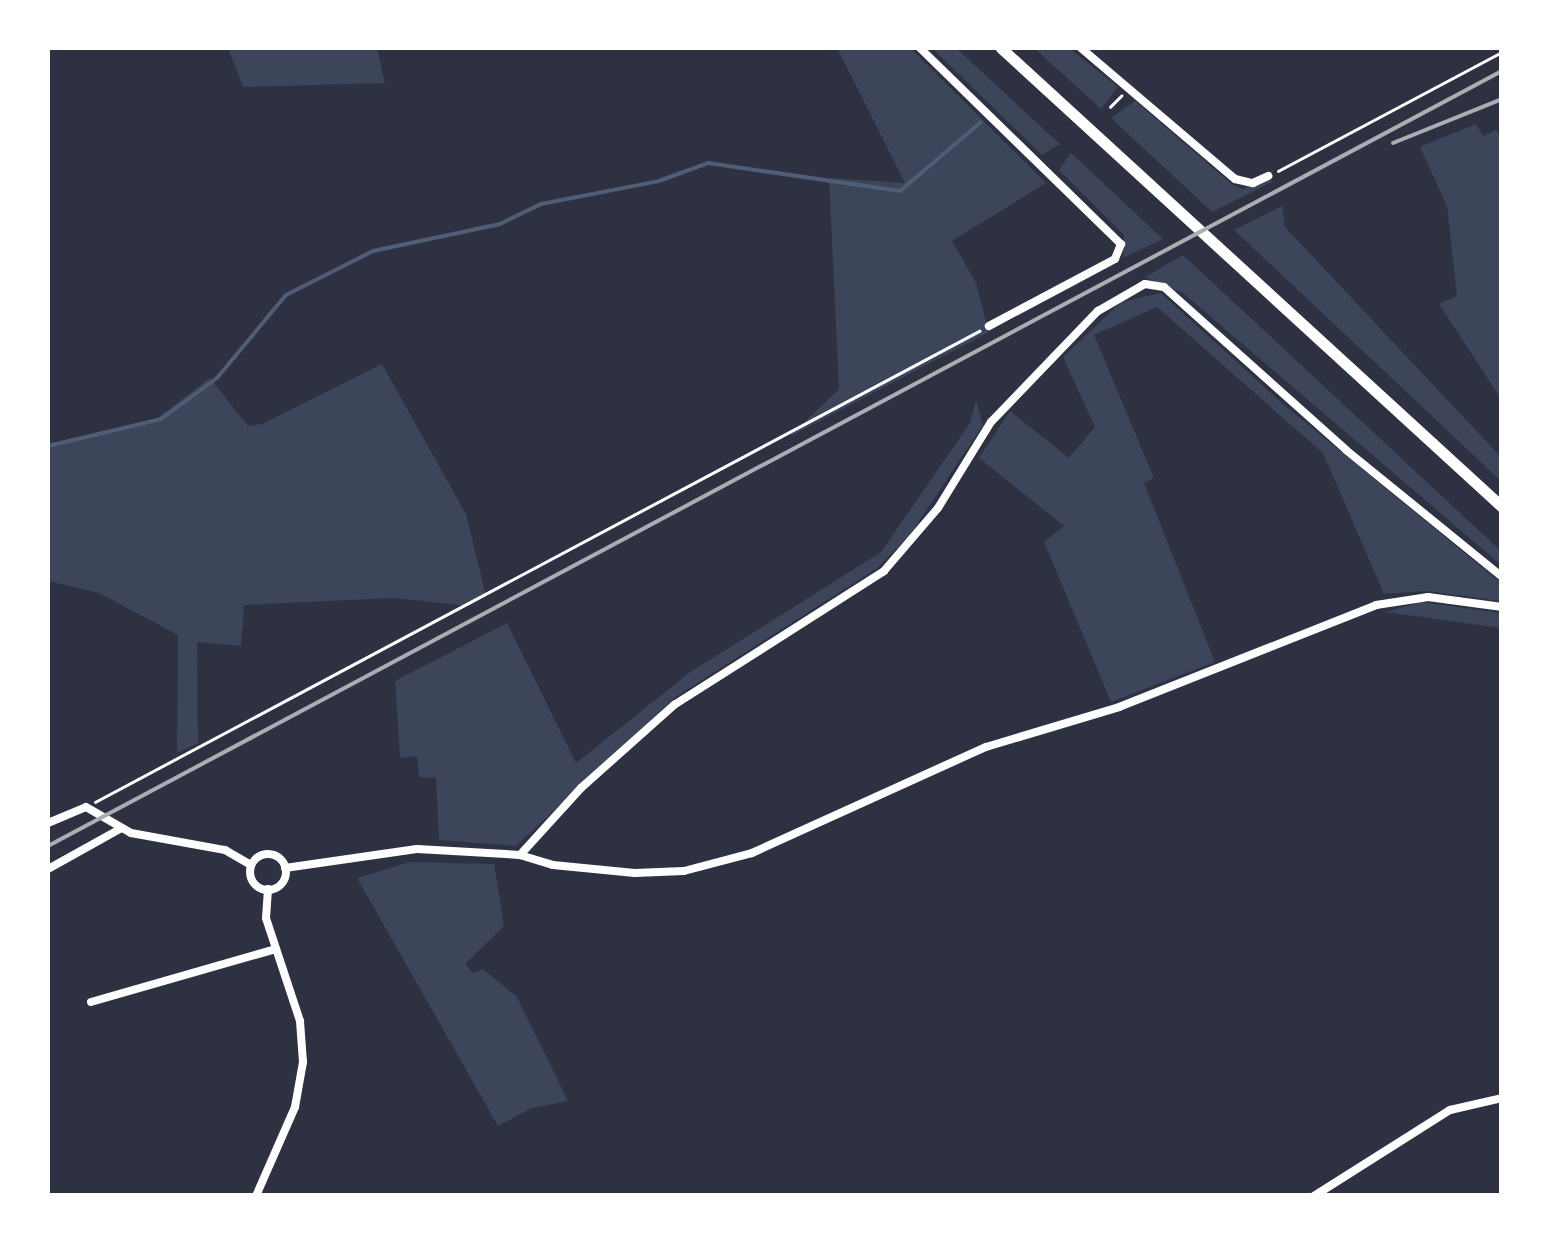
<!DOCTYPE html>
<style>
body{margin:0}
#map{position:relative;width:1549px;height:1243px;overflow:hidden;background:#2d3142;font-family:Signika,sans-serif}
div>[style]{position:absolute}
.green>*{inset:0;background:#3c4559}
.stream>*{height:4px;margin:-2px;padding:0 2px;transform-origin:2px;border-radius:2px;background:#4f5d75}
.path>*{height:2.5px;margin:-1.25px;padding:0 1.25px;transform-origin:1.25px;border-radius:1.25px;background:#fff}
.minor>*{height:8px;margin:-4px;padding:0 4px;transform-origin:4px;border-radius:4px;background:#fff}
.minor>.ring{margin:-4px;padding:0;box-sizing:content-box;background:none;border:8px solid #fff;border-radius:50%}
.primary>*{height:11px;margin:-5.5px;padding:0 5.5px;transform-origin:5.5px;border-radius:5.5px;background:#fff}
.rail>*{height:4px;margin:-2px;padding:0 2px;transform-origin:2px;border-radius:2px;background:#abadb3}
span{translate:-50% -50%;white-space:nowrap;text-align:center;line-height:1.15;-webkit-text-stroke:9px #fff;paint-order:stroke}
.frame{position:absolute;inset:0;border:50px solid #fff;pointer-events:none}
</style>
<div id="map">
<div class="green">
<i style="clip-path:polygon(228px 48px,377px 48px,385px 83px,243px 87px)"></i>
<i style="clip-path:polygon(837px 48px,910px 48px,1046px 183px,952px 241px,976px 283px,989px 332px,789px 437px,839px 389px,829px 178px,905px 183px)"></i>
<i style="clip-path:polygon(932px 48px,956px 48px,1060px 144px,1042px 155px)"></i>
<i style="clip-path:polygon(1034px 48px,1069px 48px,1118px 87px,1101px 109px)"></i>
<i style="clip-path:polygon(1135px 101px,1233px 185px,1243px 189px,1268px 177px,1272px 182px,1212px 212px,1111px 118px)"></i>
<i style="clip-path:polygon(1476px 124px,1483px 136px,1497px 130px,1501px 142px,1501px 399px,1439px 304px,1457px 296px,1447px 206px,1420px 147px)"></i>
<i style="clip-path:polygon(1071px 153px,1163px 239px,1123px 258px,1124px 235px,1059px 170px)"></i>
<i style="clip-path:polygon(1282px 206px,1285px 227px,1501px 457px,1501px 481px,1234px 230px)"></i>
<i style="clip-path:polygon(1183px 255px,1501px 551px,1501px 565px,1183px 293px,1145px 277px)"></i>
<i style="clip-path:polygon(1161px 293px,1283px 404px,1501px 583px,1501px 601px,1426px 591px,1384px 594px,1323px 453px,1157px 307px,1094px 335px,1154px 478px,1144px 483px,1215px 662px,1111px 702px,1044px 542px,1064px 526px,979px 458px,1010px 411px,1069px 458px,1095px 427px,1063px 357px,1121px 302px)"></i>
<i style="clip-path:polygon(382px 364px,466px 514px,486px 596px,469px 606px,394px 598px,244px 605px,241px 646px,197px 642px,198px 743px,177px 753px,178px 635px,99px 593px,48px 581px,48px 444px,156px 419px,210px 378px,248px 426px,262px 424px)"></i>
<i style="clip-path:polygon(976px 400px,983px 425px,910px 535px,876px 569px,674px 698px,516px 846px,439px 840px,436px 778px,419px 777px,417px 756px,400px 758px,395px 681px,507px 623px,576px 763px,689px 673px,881px 552px,970px 423px)"></i>
<i style="clip-path:polygon(1421px 602px,1501px 613px,1501px 628px,1385px 612px)"></i>
<i style="clip-path:polygon(410px 862px,494px 864px,504px 926px,465px 964px,473px 973px,483px 969px,517px 997px,568px 1101px,532px 1108px,498px 1126px,357px 878px)"></i>
</div>
<div class="stream">
<i style="left:48px;top:446px;width:116px;rotate:-13.4deg"></i>
<i style="left:161px;top:419px;width:69px;rotate:-36.2deg"></i>
<i style="left:217px;top:378px;width:108px;rotate:-50.3deg"></i>
<i style="left:286px;top:295px;width:97px;rotate:-26.8deg"></i>
<i style="left:373px;top:251px;width:130px;rotate:-12deg"></i>
<i style="left:500px;top:224px;width:46px;rotate:-26deg"></i>
<i style="left:541px;top:204px;width:120px;rotate:-11deg"></i>
<i style="left:659px;top:181px;width:52px;rotate:-20.2deg"></i>
<i style="left:708px;top:163px;width:194px;rotate:8.3deg"></i>
<i style="left:900px;top:191px;width:106px;rotate:-40.4deg"></i>
</div>
<div class="path">
<i style="left:1110px;top:107px;width:16px;rotate:-45deg"></i>
<i style="left:1278px;top:171px;width:254px;rotate:-28deg"></i>
<i style="left:95px;top:802px;width:1002px;rotate:-28.05deg"></i>
</div>
<div class="minor">
<i style="left:920px;top:48px;width:281px;rotate:44.3deg"></i>
<i style="left:1121px;top:244px;width:16px;rotate:112deg"></i>
<i style="left:1115px;top:259px;width:143px;rotate:152deg"></i>
<i style="left:1081px;top:48px;width:202px;rotate:40.4deg"></i>
<i style="left:1235px;top:179px;width:18px;rotate:13deg"></i>
<i style="left:1253px;top:183px;width:17px;rotate:-25deg"></i>
<i style="left:48px;top:823px;width:41px;rotate:-22.8deg"></i>
<i style="left:86px;top:807px;width:52px;rotate:30deg"></i>
<i style="left:131px;top:833px;width:96px;rotate:10.3deg"></i>
<i style="left:225px;top:850px;width:30px;rotate:30deg"></i>
<i class="ring" style="left:250px;top:854px;width:28px;height:28px"></i>
<i style="left:520px;top:855px;width:91px;rotate:-47.7deg"></i>
<i style="left:581px;top:788px;width:125px;rotate:-41.7deg"></i>
<i style="left:674px;top:705px;width:249px;rotate:-32.5deg"></i>
<i style="left:884px;top:571px;width:83px;rotate:-49.4deg"></i>
<i style="left:938px;top:508px;width:101px;rotate:-58.4deg"></i>
<i style="left:991px;top:422px;width:154px;rotate:-46.1deg"></i>
<i style="left:1098px;top:311px;width:54px;rotate:-29.9deg"></i>
<i style="left:1145px;top:284px;width:19px;rotate:9deg"></i>
<i style="left:1164px;top:287px;width:244px;rotate:41.8deg"></i>
<i style="left:1346px;top:450px;width:201px;rotate:39.1deg"></i>
<i style="left:285px;top:868px;width:133px;rotate:-8.2deg"></i>
<i style="left:417px;top:849px;width:103px;rotate:3.3deg"></i>
<i style="left:520px;top:855px;width:34px;rotate:17deg"></i>
<i style="left:553px;top:865px;width:82px;rotate:5.6deg"></i>
<i style="left:635px;top:873px;width:49px;rotate:-2.3deg"></i>
<i style="left:684px;top:871px;width:70px;rotate:-14.8deg"></i>
<i style="left:752px;top:853px;width:257px;rotate:-24.4deg"></i>
<i style="left:986px;top:747px;width:139px;rotate:-16.7deg"></i>
<i style="left:1119px;top:707px;width:277px;rotate:-21.6deg"></i>
<i style="left:1376px;top:605px;width:53px;rotate:-8.7deg"></i>
<i style="left:1428px;top:597px;width:75px;rotate:7.7deg"></i>
<i style="left:48px;top:869px;width:82px;rotate:-29.1deg"></i>
<i style="left:91px;top:1002px;width:192px;rotate:-16deg"></i>
<i style="left:256px;top:1196px;width:97px;rotate:-66.3deg"></i>
<i style="left:295px;top:1107px;width:46px;rotate:-79.9deg"></i>
<i style="left:303px;top:1062px;width:41px;rotate:-94.2deg"></i>
<i style="left:300px;top:1021px;width:108px;rotate:-108.3deg"></i>
<i style="left:266px;top:918px;width:29px;rotate:-86deg"></i>
<i style="left:1314px;top:1196px;width:161px;rotate:-32.3deg"></i>
<i style="left:1450px;top:1110px;width:53px;rotate:-13deg"></i>
</div>
<div class="primary">
<i style="left:1001px;top:48px;width:679px;rotate:42.49deg"></i>
</div>
<div class="rail">
<i style="left:1393px;top:143px;width:118px;rotate:-22deg"></i>
<i style="left:48px;top:846px;width:1648px;rotate:-28.06deg"></i>
</div>
<div class="frame"></div>
</div>
